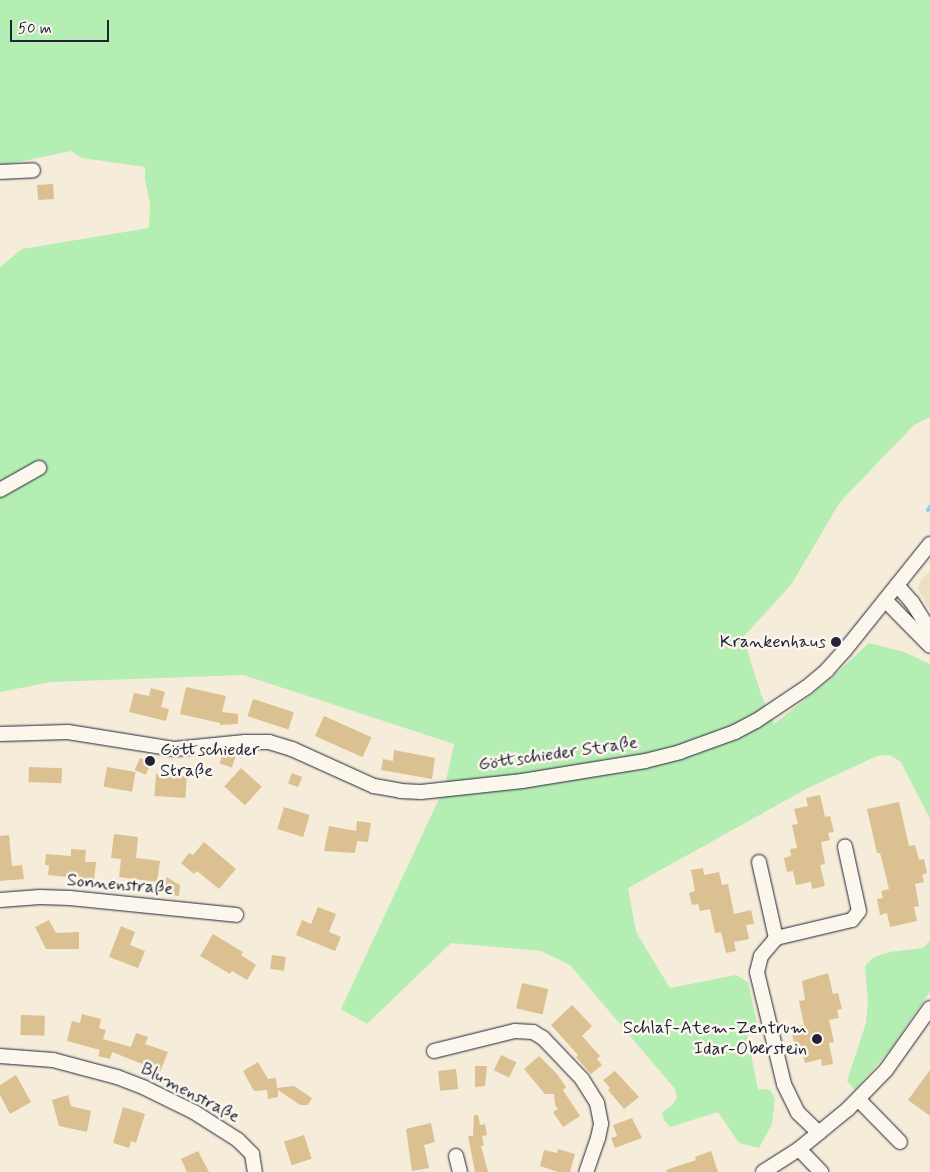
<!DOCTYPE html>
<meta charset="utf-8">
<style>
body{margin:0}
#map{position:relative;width:930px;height:1172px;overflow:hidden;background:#f5ecda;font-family:Mynerve,sans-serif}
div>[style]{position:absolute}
.built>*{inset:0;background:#eddfc4}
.green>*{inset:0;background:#b5eeb2}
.stream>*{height:4px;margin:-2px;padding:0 2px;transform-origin:2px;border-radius:2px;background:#8cd2ed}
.building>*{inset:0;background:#dbc191;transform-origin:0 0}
.roads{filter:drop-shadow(0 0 1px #22223b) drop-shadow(0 0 1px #22223b)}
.minor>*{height:14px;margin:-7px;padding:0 7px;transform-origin:7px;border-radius:7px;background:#fbf7ec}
.dots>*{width:14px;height:14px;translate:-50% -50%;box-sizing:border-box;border:2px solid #fbf7ec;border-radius:50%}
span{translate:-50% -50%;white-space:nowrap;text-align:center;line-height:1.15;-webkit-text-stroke:5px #fbf7ec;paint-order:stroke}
.poi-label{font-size:18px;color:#22223b}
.right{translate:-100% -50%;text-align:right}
.left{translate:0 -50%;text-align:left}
.street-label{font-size:18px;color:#22223b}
.scale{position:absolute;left:10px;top:20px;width:99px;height:22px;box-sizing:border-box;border:2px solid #22223b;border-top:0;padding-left:6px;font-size:15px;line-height:18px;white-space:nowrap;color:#22223b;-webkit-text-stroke:4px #fbf7ec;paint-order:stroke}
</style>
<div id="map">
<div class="built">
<i style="clip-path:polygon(930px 571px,930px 610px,918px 589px,920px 581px)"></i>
</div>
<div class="green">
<i style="clip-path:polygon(0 0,930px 0,930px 417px,914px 425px,840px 502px,791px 585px,743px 637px,761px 694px,774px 724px,827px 682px,869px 643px,904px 652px,930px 664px,930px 819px,901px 762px,890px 755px,877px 756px,808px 788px,628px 888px,636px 932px,670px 988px,736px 975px,748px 982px,758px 1028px,747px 1035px,758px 1089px,770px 1090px,775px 1099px,772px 1124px,759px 1148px,739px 1143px,718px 1112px,670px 1127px,664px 1120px,662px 1112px,672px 1106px,677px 1097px,675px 1089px,570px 965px,541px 951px,451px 943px,367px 1024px,341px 1009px,445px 786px,454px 744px,243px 675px,51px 682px,0 692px,0 267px,22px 249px,149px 228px,150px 204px,145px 179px,145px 167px,82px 158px,71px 151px,0 166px)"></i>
<i style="clip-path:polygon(930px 940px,930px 992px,890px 1050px,855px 1090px,847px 1081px,866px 1023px,868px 1002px,865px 966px,874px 957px,889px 952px,923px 948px)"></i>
</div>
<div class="stream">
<i style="left:928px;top:510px;width:4px;rotate:-56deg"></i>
</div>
<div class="building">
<i style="left:53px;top:184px;width:15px;height:16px;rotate:86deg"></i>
<i style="clip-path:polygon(186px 687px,226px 696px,222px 712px,238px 714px,238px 724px,220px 725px,220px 723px,180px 714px)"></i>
<i style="clip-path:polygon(151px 688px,165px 692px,161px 707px,169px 709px,166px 721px,129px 712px,134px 693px,149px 696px)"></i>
<i style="left:253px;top:699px;width:43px;height:18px;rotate:18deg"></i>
<i style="left:324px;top:716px;width:52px;height:22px;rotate:24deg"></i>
<i style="clip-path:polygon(394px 750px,435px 758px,432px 779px,381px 770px,383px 759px,393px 761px)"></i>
<i style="left:223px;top:753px;width:13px;height:11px;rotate:18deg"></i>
<i style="left:140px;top:758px;width:12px;height:13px;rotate:24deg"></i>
<i style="left:29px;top:767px;width:33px;height:15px;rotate:2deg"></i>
<i style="left:107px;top:767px;width:29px;height:20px;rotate:10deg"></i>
<i style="left:241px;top:768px;width:28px;height:25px;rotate:42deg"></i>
<i style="left:292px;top:773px;width:11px;height:11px;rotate:22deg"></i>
<i style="left:156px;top:774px;width:31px;height:22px;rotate:4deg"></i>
<i style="clip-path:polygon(820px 795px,825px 817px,830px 816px,834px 832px,828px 833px,830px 840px,821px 842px,825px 864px,820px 865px,825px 886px,812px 889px,811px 882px,796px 885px,793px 871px,787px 872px,784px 858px,791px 856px,790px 849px,797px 848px,792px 825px,798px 824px,794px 809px,808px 806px,806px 798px)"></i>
<i style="clip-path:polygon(899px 802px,909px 846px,915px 845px,919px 860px,924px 859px,927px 873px,922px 875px,924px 882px,915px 884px,919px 906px,914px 907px,917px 921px,890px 927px,887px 913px,880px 915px,877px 899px,883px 898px,881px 891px,889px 889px,880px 853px,877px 853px,867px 809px)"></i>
<i style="left:284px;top:807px;width:27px;height:23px;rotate:17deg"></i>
<i style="clip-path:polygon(357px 821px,371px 823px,368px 842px,357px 841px,355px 853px,324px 851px,329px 826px,356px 831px)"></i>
<i style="clip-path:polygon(114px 834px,138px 837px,136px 858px,160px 861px,157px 882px,119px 877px,121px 859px,111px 858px)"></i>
<i style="clip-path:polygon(9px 835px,12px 866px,22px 865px,24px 879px,0 881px,0 836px)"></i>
<i style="clip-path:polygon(204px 842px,236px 869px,219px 889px,197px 871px,194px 874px,181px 863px,189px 853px,193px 855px)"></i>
<i style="clip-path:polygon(71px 849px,86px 850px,85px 862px,96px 862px,94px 880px,48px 875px,49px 865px,45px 865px,46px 854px,71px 856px)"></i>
<i style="clip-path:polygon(703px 868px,704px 875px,719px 872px,722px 885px,728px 884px,734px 914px,751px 910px,754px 924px,746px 925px,749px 939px,734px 942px,736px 951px,726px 953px,721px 932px,715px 933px,710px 909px,700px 911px,698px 904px,692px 905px,689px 893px,695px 891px,691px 870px)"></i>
<i style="clip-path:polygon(166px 877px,180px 885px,179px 896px,164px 894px)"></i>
<i style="clip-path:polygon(318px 907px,336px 914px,329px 932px,341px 937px,335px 951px,296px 935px,302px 920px,311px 924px)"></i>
<i style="clip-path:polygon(49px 920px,56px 933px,79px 932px,79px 949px,46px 949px,35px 927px)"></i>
<i style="clip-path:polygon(121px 926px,135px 932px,130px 945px,145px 951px,138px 968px,109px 957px)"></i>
<i style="clip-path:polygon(213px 934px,243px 952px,241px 955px,256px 965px,247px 980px,232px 971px,230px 974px,200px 956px)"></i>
<i style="left:272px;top:955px;width:14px;height:14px;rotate:8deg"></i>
<i style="clip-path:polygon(828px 973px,833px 994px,838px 993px,842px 1009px,837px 1010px,839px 1018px,829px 1020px,834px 1042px,829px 1043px,833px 1064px,822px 1066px,821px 1059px,805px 1063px,802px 1049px,796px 1050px,792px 1034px,798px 1033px,796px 1026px,804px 1025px,799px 1001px,805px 1000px,802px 981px)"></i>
<i style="left:522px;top:983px;width:27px;height:26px;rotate:13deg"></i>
<i style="clip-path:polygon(572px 1005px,592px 1026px,582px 1036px,600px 1056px,597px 1059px,602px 1065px,591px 1074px,576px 1057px,578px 1055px,551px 1025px)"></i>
<i style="clip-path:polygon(82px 1014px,101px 1019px,99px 1028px,106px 1030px,103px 1039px,131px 1047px,136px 1033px,148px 1037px,145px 1044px,168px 1052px,158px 1077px,143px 1071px,145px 1065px,112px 1052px,110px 1059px,98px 1056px,100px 1050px,67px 1041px,72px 1021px,80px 1023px)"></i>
<i style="left:21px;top:1015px;width:24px;height:20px;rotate:2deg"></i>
<i style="left:501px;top:1055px;width:17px;height:17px;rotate:25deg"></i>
<i style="clip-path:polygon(539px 1056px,557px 1074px,566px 1087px,563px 1090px,580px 1116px,563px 1127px,553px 1112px,558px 1109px,555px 1105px,554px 1094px,545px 1094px,524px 1069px)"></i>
<i style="clip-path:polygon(258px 1062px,268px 1079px,276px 1078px,277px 1088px,294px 1086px,312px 1098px,308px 1105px,300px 1105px,278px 1090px,278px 1097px,268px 1099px,267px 1090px,254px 1091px,243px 1071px)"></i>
<i style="clip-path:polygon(475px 1066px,487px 1066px,485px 1086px,475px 1087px)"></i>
<i style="left:456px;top:1069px;width:20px;height:18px;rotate:84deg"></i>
<i style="clip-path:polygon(930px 1070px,930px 1116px,908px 1100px)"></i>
<i style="clip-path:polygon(615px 1071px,639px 1097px,624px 1109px,608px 1090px,610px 1088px,603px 1080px)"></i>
<i style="clip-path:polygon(16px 1075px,31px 1102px,10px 1114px,0 1095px,0 1085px)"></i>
<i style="clip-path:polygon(68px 1095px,71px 1106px,91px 1111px,87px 1132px,59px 1126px,52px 1100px)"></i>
<i style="clip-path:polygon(123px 1107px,145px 1114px,136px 1143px,131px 1141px,129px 1148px,113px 1143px)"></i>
<i style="clip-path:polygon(474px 1115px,478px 1115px,480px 1125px,485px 1124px,487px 1135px,482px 1136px,484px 1146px,481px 1146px,488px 1172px,475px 1172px,468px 1136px,473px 1136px)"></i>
<i style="clip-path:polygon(632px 1118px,642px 1138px,615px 1148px,611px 1138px,617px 1136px,613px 1125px)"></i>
<i style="clip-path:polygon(431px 1123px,435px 1142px,424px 1145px,429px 1168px,412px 1171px,406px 1129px)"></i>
<i style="left:304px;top:1135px;width:25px;height:21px;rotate:72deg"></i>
<i style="clip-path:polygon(558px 1149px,575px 1154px,570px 1172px,558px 1172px,540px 1166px,544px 1150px,557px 1153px)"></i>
<i style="clip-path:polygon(198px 1151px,209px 1172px,187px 1172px,181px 1159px)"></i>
<i style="clip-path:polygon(711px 1151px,718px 1172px,667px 1172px,666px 1170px,696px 1160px,695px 1157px)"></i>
</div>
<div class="roads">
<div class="minor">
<i style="left:0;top:172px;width:33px;rotate:-3deg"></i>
<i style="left:0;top:490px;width:45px;rotate:-29.4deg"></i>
<i style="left:897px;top:585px;width:23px;rotate:49deg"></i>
<i style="left:912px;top:602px;width:34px;rotate:58deg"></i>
<i style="left:885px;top:600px;width:64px;rotate:45.6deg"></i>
<i style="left:0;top:734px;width:68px;rotate:-1.7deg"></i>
<i style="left:68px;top:732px;width:107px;rotate:9.1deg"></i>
<i style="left:174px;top:749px;width:71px;rotate:-5.6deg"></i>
<i style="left:245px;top:742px;width:24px"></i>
<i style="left:269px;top:742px;width:24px;rotate:17deg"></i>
<i style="left:292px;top:749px;width:90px;rotate:24.3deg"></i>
<i style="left:374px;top:786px;width:27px;rotate:10deg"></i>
<i style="left:401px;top:791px;width:20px;rotate:3deg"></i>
<i style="left:421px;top:792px;width:102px;rotate:-6.2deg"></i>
<i style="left:522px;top:781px;width:125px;rotate:-9.2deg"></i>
<i style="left:645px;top:761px;width:36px;rotate:-14deg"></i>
<i style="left:680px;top:752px;width:59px;rotate:-20deg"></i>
<i style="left:735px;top:732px;width:24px;rotate:-28deg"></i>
<i style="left:756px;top:721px;width:61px;rotate:-33.7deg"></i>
<i style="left:807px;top:687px;width:26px;rotate:-40deg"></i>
<i style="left:827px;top:670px;width:27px;rotate:-48deg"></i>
<i style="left:845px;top:650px;width:136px;rotate:-51.3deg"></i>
<i style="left:759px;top:862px;width:78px;rotate:77.4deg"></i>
<i style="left:0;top:900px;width:40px;rotate:-4.3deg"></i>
<i style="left:40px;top:897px;width:30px;rotate:2deg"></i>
<i style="left:70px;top:898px;width:167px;rotate:5.8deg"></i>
<i style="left:434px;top:1051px;width:83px;rotate:-13.9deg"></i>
<i style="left:515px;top:1031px;width:18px;rotate:3deg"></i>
<i style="left:533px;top:1032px;width:12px;rotate:31deg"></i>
<i style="left:543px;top:1038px;width:57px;rotate:46.4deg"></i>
<i style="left:582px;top:1079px;width:28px;rotate:58deg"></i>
<i style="left:597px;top:1103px;width:21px;rotate:79deg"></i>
<i style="left:601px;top:1124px;width:14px;rotate:102deg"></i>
<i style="left:598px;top:1138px;width:36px;rotate:109deg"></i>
<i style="left:0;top:1056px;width:53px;rotate:4.3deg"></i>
<i style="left:53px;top:1060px;width:66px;rotate:14.9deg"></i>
<i style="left:117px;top:1077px;width:30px;rotate:21deg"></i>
<i style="left:145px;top:1088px;width:55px;rotate:26.1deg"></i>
<i style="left:194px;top:1112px;width:52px;rotate:32.5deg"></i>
<i style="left:238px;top:1140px;width:20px;rotate:45deg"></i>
<i style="left:252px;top:1154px;width:18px;rotate:81deg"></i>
<i style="left:858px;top:1099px;width:60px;rotate:45.7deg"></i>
<i style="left:819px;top:1133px;width:29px;rotate:-136deg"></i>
<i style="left:798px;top:1113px;width:32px;rotate:-116deg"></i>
<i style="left:784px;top:1084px;width:115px;rotate:-103.6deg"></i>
<i style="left:757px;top:972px;width:16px;rotate:-76deg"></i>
<i style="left:761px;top:956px;width:23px;rotate:-50deg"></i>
<i style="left:776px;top:938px;width:78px;rotate:-13.3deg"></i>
<i style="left:852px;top:920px;width:11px;rotate:-52deg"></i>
<i style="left:859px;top:911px;width:66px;rotate:-102.3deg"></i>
<i style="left:799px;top:1149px;width:32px;rotate:46deg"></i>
<i style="left:456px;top:1156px;width:16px;rotate:76deg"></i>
<i style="left:763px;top:1172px;width:43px;rotate:-32.6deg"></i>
<i style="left:799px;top:1149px;width:63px;rotate:-39.2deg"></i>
<i style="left:848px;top:1109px;width:54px;rotate:-45.7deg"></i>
<i style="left:886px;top:1070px;width:76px;rotate:-54.6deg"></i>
</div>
</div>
<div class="dots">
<i style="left:836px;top:642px;background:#22223b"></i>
<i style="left:150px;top:761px;background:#22223b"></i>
<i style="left:817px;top:1039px;background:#22223b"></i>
</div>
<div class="poi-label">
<span class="right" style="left:826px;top:642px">Krankenhaus</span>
<span class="left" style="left:160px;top:761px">Göttschieder<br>Straße</span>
<span class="right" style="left:807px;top:1039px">Schlaf-Atem-Zentrum<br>Idar-Oberstein</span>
</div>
<div class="street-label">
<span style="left:558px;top:754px;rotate:-8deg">Göttschieder Straße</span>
<span style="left:120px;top:885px;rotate:5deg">Sonnenstraße</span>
<span style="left:190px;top:1093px;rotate:28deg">Blumenstraße</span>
</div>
<div class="scale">50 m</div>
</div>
